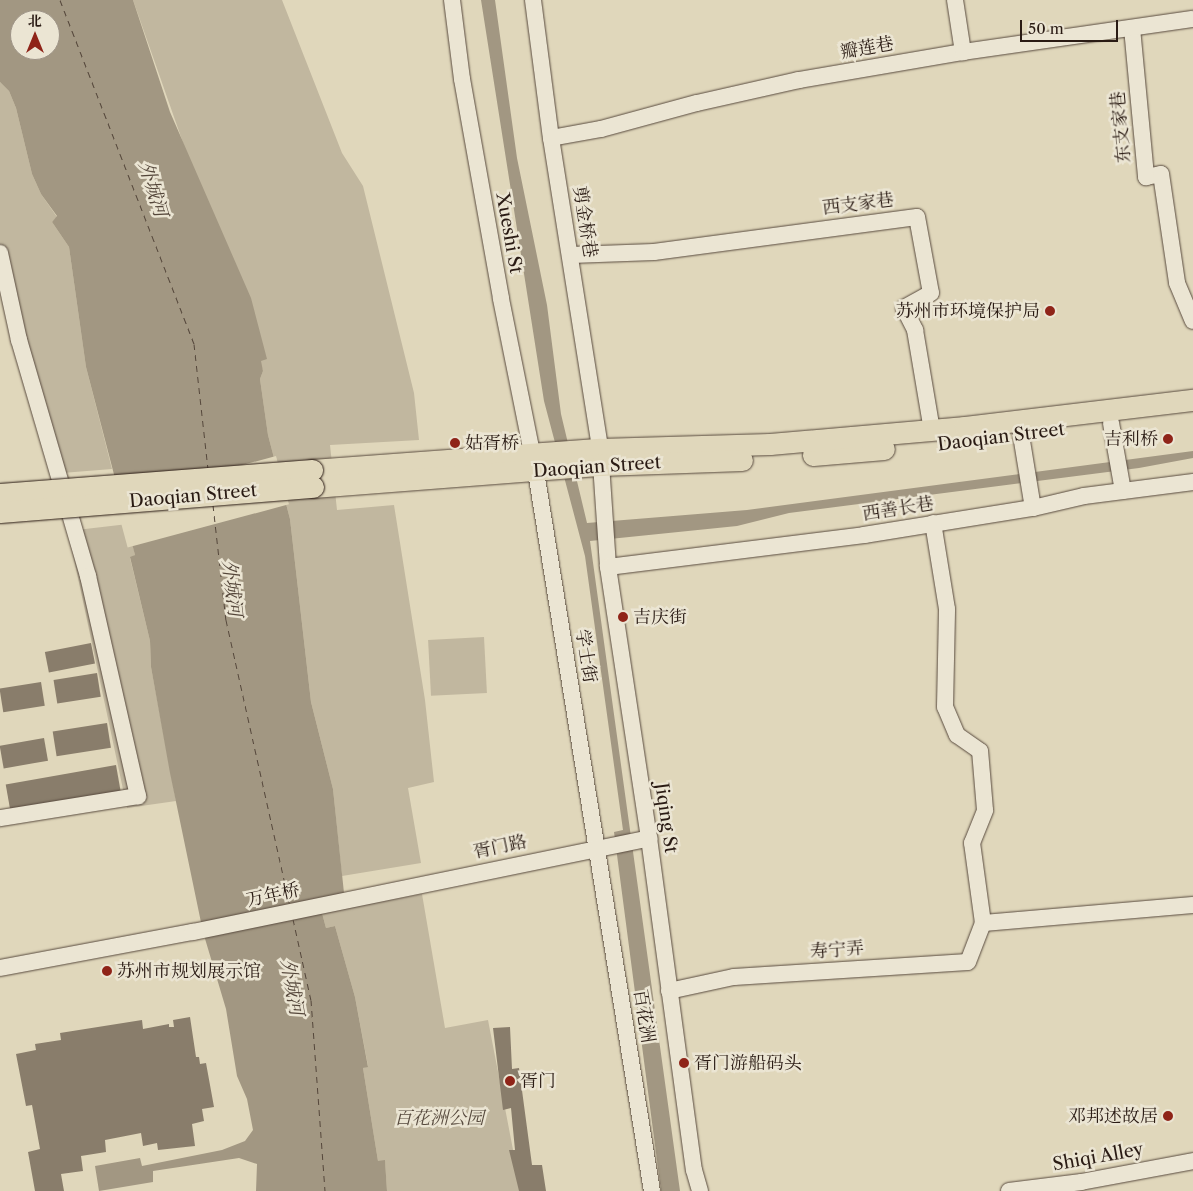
<!DOCTYPE html>
<meta charset="utf-8">
<style>
body{margin:0}
#map{position:relative;width:1193px;height:1191px;overflow:hidden;background:#e0d7bb;font-family:"Libre Caslon Text","Noto Serif SC",serif}
div>[style]{position:absolute}
.green>*{inset:0;background:#c1b79f;transform-origin:0 0}
.water>*{inset:0;background:#a29782}
.pier>*{inset:0;background:#e0d7bb;transform-origin:0 0}
.ferry>*{height:1px;margin-top:-0.5px;transform-origin:0;background:repeating-linear-gradient(90deg,#54463a 0 6px,transparent 0 11px)}
.building>*{inset:0;background:#897d6b;transform-origin:0 0}
.roads{filter:drop-shadow(0 0 1px #584a3e) drop-shadow(0 0 1px #584a3e)}
.minor>*{height:16px;margin:-8px;padding:0 8px;transform-origin:8px;border-radius:8px;background:#ebe5d3}
.major>*{height:21px;margin:-10.5px;padding:0 10.5px;transform-origin:10.5px;border-radius:10.5px;background:#e0d7bb}
.bridges{filter:drop-shadow(0 0 1px #2a1b14) drop-shadow(0 0 1px #2a1b14)}
.major-bridge>*{height:21px;margin:-10.5px;padding:0 10.5px;transform-origin:10.5px;border-radius:10.5px;background:#e0d7bb}
.dots>*{width:14px;height:14px;translate:-50% -50%;box-sizing:border-box;border:2px solid #ebe5d3;border-radius:50%}
span{translate:-50% -50%;white-space:nowrap;text-align:center;line-height:1.15;-webkit-text-stroke:5px #ebe5d3;paint-order:stroke}
.street-label{font-size:18px;color:#2a1b14}
.poi-label{font-size:18px;color:#2a1b14}
.right{translate:-100% -50%;text-align:right}
.left{translate:0 -50%;text-align:left}
.park-label{font-size:18px;color:#574a3e;font-style:italic}
.water-label{font-size:19px;color:#54463a;font-style:italic}
.north{position:absolute;left:10px;top:10px;width:50px;height:50px;box-sizing:border-box;background:#ebe5d3;border:1px solid #9e9487;border-radius:50%;rotate:0deg;font-size:14px;font-weight:700;line-height:20px;text-align:center;color:#2a1b14}
.north::after{content:'';display:block;margin:auto;width:18px;height:22px;background:#8f2418;clip-path:polygon(50% 0,100% 100%,50% 72%,0 100%)}
.scale{position:absolute;left:1020px;top:20px;width:98px;height:22px;box-sizing:border-box;border:2px solid #2a1b14;border-top:0;padding-left:6px;font-size:15px;line-height:18px;white-space:nowrap;color:#2a1b14;-webkit-text-stroke:4px #ebe5d3;paint-order:stroke}
</style>
<div id="map">
<div class="green">
<i style="clip-path:polygon(133px 0,282px 0,342px 153px,363px 186px,414px 393px,419px 440px,330px 445px,337px 510px,394px 505px,425px 700px,434px 782px,408px 788px,421px 863px,342px 876px,333px 789px,311px 702px,290px 519px,268px 435px,260px 379px,263px 371px)"></i>
<i style="clip-path:polygon(0 82px,9px 91px,16px 108px,32px 174px,41px 194px,57px 217px,52px 222px,69px 247px,86px 367px,112px 469px,62px 473px,0 248px)"></i>
<i style="clip-path:polygon(128px 524px,135px 555px,130px 558px,150px 641px,151px 667px,176px 801px,127px 808px,68px 531px)"></i>
<i style="left:484px;top:637px;width:56px;height:56px;rotate:87deg"></i>
<i style="clip-path:polygon(422px 894px,445px 1028px,488px 1020px,521px 1191px,387px 1191px,385px 1161px,378px 1161px,363px 1068px,368px 1066px,355px 997px,335px 926px,326px 928px,322px 913px)"></i>
</div>
<div class="water">
<i style="clip-path:polygon(evenodd,0 0,133px 0,170px 112px,251px 298px,267px 359px,261px 361px,263px 371px,260px 379px,268px 435px,290px 519px,311px 702px,333px 789px,344px 893px,322px 913px,326px 928px,335px 926px,355px 997px,368px 1067px,363px 1068px,378px 1161px,385px 1160px,387px 1191px,256px 1191px,257px 1164px,239px 1158px,153px 1171px,153px 1182px,99px 1191px,95px 1166px,140px 1158px,142px 1166px,222px 1150px,245px 1141px,253px 1130px,247px 1099px,237px 1076px,226px 1009px,203px 932px,170px 773px,151px 667px,150px 641px,130px 557px,135px 555px,86px 367px,69px 247px,52px 222px,57px 216px,41px 194px,32px 174px,16px 108px,9px 91px,0 82px,0 0,20px 20px,50px 20px,50px 50px,20px 50px,20px 20px)"></i>
<i style="clip-path:polygon(481px 0,495px 0,517px 158px,547px 305px,561px 414px,587px 523px,747px 510px,1193px 451px,1193px 458px,1139px 468px,789px 513px,737px 526px,590px 541px,680px 1191px,661px 1191px,614px 832px,623px 830px,585px 556px,544px 401px)"></i>
</div>
<div class="pier">
<i style="left:276px;top:456px;width:50px;height:167px;rotate:75deg"></i>
</div>
<div class="ferry">
<i style="left:60px;top:0;width:369px;rotate:68.7deg"></i>
<i style="left:194px;top:344px;width:126px;rotate:83.6deg"></i>
<i style="left:213px;top:505px;width:116px;rotate:83.6deg"></i>
<i style="left:226px;top:620px;width:290px;rotate:77.4deg"></i>
<i style="left:293px;top:919px;width:83px;rotate:77.5deg"></i>
<i style="left:311px;top:1000px;width:192px;rotate:85.8deg"></i>
</div>
<div class="building">
<i style="left:91px;top:643px;width:21px;height:47px;rotate:79deg"></i>
<i style="left:97px;top:673px;width:24px;height:44px;rotate:81deg"></i>
<i style="left:41px;top:682px;width:24px;height:42px;rotate:81deg"></i>
<i style="left:107px;top:723px;width:25px;height:55px;rotate:81deg"></i>
<i style="left:44px;top:738px;width:23px;height:45px;rotate:80deg"></i>
<i style="left:116px;top:765px;width:27px;height:112px;rotate:80deg"></i>
<i style="clip-path:polygon(190px 1017px,196px 1057px,199px 1057px,200px 1064px,206px 1063px,214px 1107px,202px 1109px,204px 1121px,192px 1124px,195px 1146px,158px 1150px,157px 1143px,143px 1146px,141px 1133px,105px 1140px,106px 1152px,81px 1156px,83px 1171px,61px 1174px,64px 1191px,35px 1191px,28px 1152px,40px 1149px,32px 1105px,26px 1106px,16px 1054px,36px 1050px,35px 1044px,61px 1040px,60px 1033px,142px 1020px,143px 1029px,169px 1024px,169px 1027px,174px 1027px,173px 1020px)"></i>
<i style="clip-path:polygon(510px 1027px,512px 1069px,519px 1068px,532px 1165px,542px 1165px,546px 1191px,519px 1191px,509px 1150px,515px 1150px,511px 1108px,503px 1110px,493px 1028px)"></i>
</div>
<div class="roads">
<div class="minor">
<i style="left:452px;top:0;width:80px;rotate:82.8deg"></i>
<i style="left:462px;top:79px;width:223px;rotate:79.9deg"></i>
<i style="left:501px;top:299px;width:177px;rotate:78.6deg"></i>
<i style="left:536px;top:472px;width:728px;rotate:80.84deg"></i>
<i style="left:533px;top:0;width:139px;rotate:82.6deg"></i>
<i style="left:551px;top:138px;width:315px;rotate:81deg"></i>
<i style="left:600px;top:449px;width:118px;rotate:86.1deg"></i>
<i style="left:608px;top:567px;width:274px;rotate:81.4deg"></i>
<i style="left:649px;top:838px;width:335px;rotate:82.3deg"></i>
<i style="left:694px;top:1170px;width:22px;rotate:74deg"></i>
<i style="left:955px;top:0;width:53px;rotate:81.3deg"></i>
<i style="left:1132px;top:28px;width:150px;rotate:84.6deg"></i>
<i style="left:1146px;top:177px;width:15px;rotate:-11deg"></i>
<i style="left:1161px;top:174px;width:110px;rotate:81.6deg"></i>
<i style="left:1177px;top:283px;width:41px;rotate:67.2deg"></i>
<i style="left:551px;top:138px;width:51px;rotate:-10.2deg"></i>
<i style="left:601px;top:129px;width:99px;rotate:-15.2deg"></i>
<i style="left:697px;top:103px;width:105px;rotate:-12.7deg"></i>
<i style="left:799px;top:80px;width:166px;rotate:-9.7deg"></i>
<i style="left:963px;top:52px;width:232px;rotate:-8.2deg"></i>
<i style="left:0;top:253px;width:89px;rotate:77.7deg"></i>
<i style="left:19px;top:340px;width:246px;rotate:73.7deg"></i>
<i style="left:88px;top:576px;width:226px;rotate:77.2deg"></i>
<i style="left:138px;top:796px;width:140px;rotate:170.9deg"></i>
<i style="left:571px;top:255px;width:83px;rotate:-2.1deg"></i>
<i style="left:654px;top:252px;width:265px;rotate:-7.6deg"></i>
<i style="left:917px;top:217px;width:77px;rotate:79.6deg"></i>
<i style="left:931px;top:293px;width:31px;rotate:151deg"></i>
<i style="left:904px;top:308px;width:25px;rotate:63deg"></i>
<i style="left:915px;top:330px;width:101px;rotate:80.4deg"></i>
<i style="left:1111px;top:423px;width:69px;rotate:80deg"></i>
<i style="left:1021px;top:435px;width:74px;rotate:80.7deg"></i>
<i style="left:608px;top:567px;width:258px;rotate:-7.1deg"></i>
<i style="left:864px;top:535px;width:171px;rotate:-9.1deg"></i>
<i style="left:1033px;top:508px;width:52px;rotate:-13.2deg"></i>
<i style="left:1084px;top:496px;width:110px;rotate:-7.3deg"></i>
<i style="left:983px;top:923px;width:211px;rotate:-4.9deg"></i>
<i style="left:0;top:968px;width:196px;rotate:-10.6deg"></i>
<i style="left:193px;top:932px;width:466px;rotate:-11.6deg"></i>
<i style="left:669px;top:991px;width:66px;rotate:-12.2deg"></i>
<i style="left:734px;top:977px;width:234px;rotate:-3.7deg"></i>
<i style="left:968px;top:962px;width:42px;rotate:-69deg"></i>
<i style="left:983px;top:923px;width:81px;rotate:-97.8deg"></i>
<i style="left:972px;top:843px;width:35px;rotate:-68deg"></i>
<i style="left:985px;top:810px;width:59px;rotate:-94.8deg"></i>
<i style="left:980px;top:751px;width:28px;rotate:-145deg"></i>
<i style="left:957px;top:735px;width:30px;rotate:-113deg"></i>
<i style="left:945px;top:707px;width:98px;rotate:-88.8deg"></i>
<i style="left:947px;top:609px;width:87px;rotate:-99.2deg"></i>
<i style="left:1009px;top:1191px;width:73px;rotate:-7.1deg"></i>
<i style="left:1081px;top:1182px;width:114px;rotate:-10.6deg"></i>
</div>
<div class="major">
<i style="left:813px;top:455px;width:71px;rotate:-4.8deg"></i>
<i style="left:312px;top:470px;width:289px;rotate:-4.2deg"></i>
<i style="left:600px;top:449px;width:170px;rotate:-1.7deg"></i>
<i style="left:770px;top:444px;width:196px;rotate:-5deg"></i>
<i style="left:965px;top:427px;width:230px;rotate:-6.8deg"></i>
<i style="left:313px;top:487px;width:289px;rotate:-4.4deg"></i>
<i style="left:601px;top:465px;width:141px;rotate:-2deg"></i>
</div>
</div>
<div class="bridges">
<div class="major-bridge">
<i style="left:0;top:494px;width:313px;rotate:-4.4deg"></i>
<i style="left:0;top:512px;width:314px;rotate:-4.6deg"></i>
</div>
</div>
<div class="dots">
<i style="left:1050px;top:311px;background:#8f2418"></i>
<i style="left:1168px;top:439px;background:#8f2418"></i>
<i style="left:455px;top:443px;background:#8f2418"></i>
<i style="left:623px;top:617px;background:#8f2418"></i>
<i style="left:107px;top:971px;background:#8f2418"></i>
<i style="left:684px;top:1063px;background:#8f2418"></i>
<i style="left:510px;top:1081px;background:#8f2418"></i>
<i style="left:1168px;top:1116px;background:#8f2418"></i>
</div>
<div class="street-label">
<span style="left:867px;top:48px;rotate:-10deg">瓣莲巷</span>
<span style="left:1121px;top:127px;rotate:-95deg">东支家巷</span>
<span style="left:858px;top:204px;rotate:-7deg">西支家巷</span>
<span style="left:585px;top:222px;rotate:81deg">剪金桥巷</span>
<span style="left:509px;top:233px;rotate:80deg">Xueshi St</span>
<span style="left:1001px;top:437px;rotate:-7deg">Daoqian Street</span>
<span style="left:597px;top:467px;rotate:-4deg">Daoqian Street</span>
<span style="left:193px;top:496px;rotate:-5deg">Daoqian Street</span>
<span style="left:898px;top:509px;rotate:-9deg">西善长巷</span>
<span style="left:586px;top:656px;rotate:81deg">学士街</span>
<span style="left:666px;top:818px;rotate:82deg">Jiqing St</span>
<span style="left:500px;top:847px;rotate:-12deg">胥门路</span>
<span style="left:273px;top:895px;rotate:-12deg">万年桥</span>
<span style="left:837px;top:950px;rotate:-4deg">寿宁弄</span>
<span style="left:644px;top:1016px;rotate:81deg">百花洲</span>
<span style="left:1098px;top:1157px;rotate:-10deg">Shiqi Alley</span>
</div>
<div class="poi-label">
<span class="right" style="left:1040px;top:311px">苏州市环境保护局</span>
<span class="right" style="left:1158px;top:439px">吉利桥</span>
<span class="left" style="left:465px;top:443px">姑胥桥</span>
<span class="left" style="left:633px;top:617px">吉庆街</span>
<span class="left" style="left:117px;top:971px">苏州市规划展示馆</span>
<span class="left" style="left:694px;top:1063px">胥门游船码头</span>
<span class="left" style="left:520px;top:1081px">胥门</span>
<span class="right" style="left:1158px;top:1116px">邓邦述故居</span>
</div>
<div class="park-label">
<span style="left:439px;top:1118px">百花洲公园</span>
</div>
<div class="water-label">
<span style="left:153px;top:189px;rotate:73deg">外城河</span>
<span style="left:232px;top:588px;rotate:83deg">外城河</span>
<span style="left:292px;top:987px;rotate:80deg">外城河</span>
</div>
<div class="north">北</div>
<div class="scale">50 m</div>
</div>
